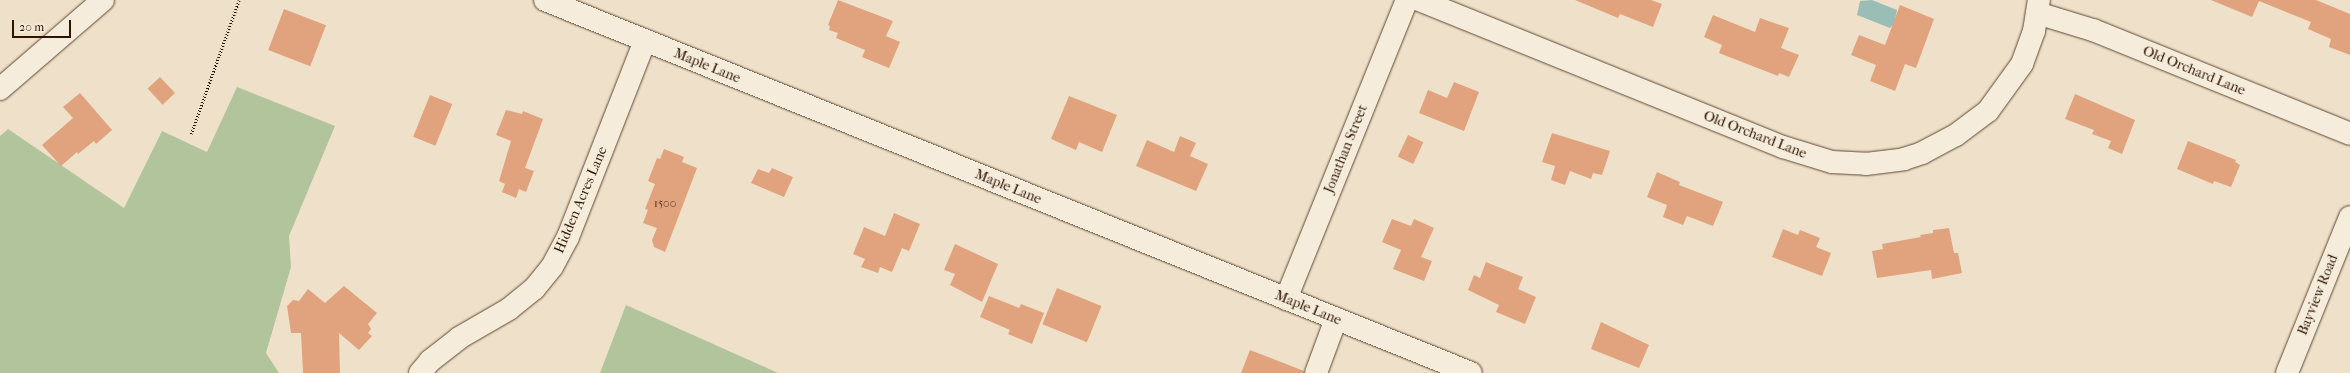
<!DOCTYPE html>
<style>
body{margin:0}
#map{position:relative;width:2350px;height:373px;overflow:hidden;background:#efe1c9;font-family:"IM FELL French Canon",serif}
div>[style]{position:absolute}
.green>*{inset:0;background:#b2c49b}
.water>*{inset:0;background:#9abeb6}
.building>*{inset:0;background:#e0a37e;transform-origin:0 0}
.path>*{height:2.5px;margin-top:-1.25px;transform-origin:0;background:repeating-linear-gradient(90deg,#2f1400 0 1px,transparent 0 3px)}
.roads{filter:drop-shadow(0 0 1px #5f4732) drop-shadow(0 0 1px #5f4732)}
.street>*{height:22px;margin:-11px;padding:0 11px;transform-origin:11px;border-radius:11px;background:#f5ecdc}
.secondary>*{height:22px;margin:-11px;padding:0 11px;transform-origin:11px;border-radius:11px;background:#f5ecdc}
span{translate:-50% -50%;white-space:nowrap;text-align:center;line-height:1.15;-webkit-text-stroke:3.5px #f5ecdc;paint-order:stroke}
.number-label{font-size:12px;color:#5b3820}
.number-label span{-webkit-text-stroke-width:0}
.street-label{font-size:14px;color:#2f1400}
.scale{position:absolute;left:12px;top:20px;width:59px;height:18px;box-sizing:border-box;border:2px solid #2f1400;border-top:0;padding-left:5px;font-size:12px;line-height:14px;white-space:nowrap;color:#2f1400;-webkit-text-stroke:3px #f5ecdc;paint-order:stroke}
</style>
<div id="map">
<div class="green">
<i style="clip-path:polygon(237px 87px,335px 126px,289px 236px,291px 267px,266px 353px,279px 373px,0 373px,0 136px,8px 129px,124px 208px,162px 131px,207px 152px)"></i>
<i style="clip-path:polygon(626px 305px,778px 373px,600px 373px)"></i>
</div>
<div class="water">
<i style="clip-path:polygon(1872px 0,1897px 10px,1894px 24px,1890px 28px,1857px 15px,1860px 1px)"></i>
</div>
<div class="building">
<i style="clip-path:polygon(838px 0,893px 21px,886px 36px,900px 42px,889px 68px,862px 57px,865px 50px,836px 38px,838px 33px,829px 30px,830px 26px,828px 25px)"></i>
<i style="clip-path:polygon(1575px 0,1651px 0,1662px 4px,1653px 27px,1620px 14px,1618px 18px)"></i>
<i style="clip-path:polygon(2211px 0,2316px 0,2350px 14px,2350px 55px,2329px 47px,2331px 39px,2308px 29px,2311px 22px,2259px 1px,2252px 17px)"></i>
<i style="clip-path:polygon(1900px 5px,1934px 19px,1916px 68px,1905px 64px,1895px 91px,1870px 81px,1876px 65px,1851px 55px,1859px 35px,1885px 45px)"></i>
<i style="left:284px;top:9px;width:45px;height:44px;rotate:21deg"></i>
<i style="clip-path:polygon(1713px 15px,1755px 32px,1760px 18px,1789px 28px,1781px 48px,1799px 55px,1789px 77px,1779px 73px,1778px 76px,1719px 53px,1722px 45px,1704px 37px)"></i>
<i style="left:160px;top:77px;width:22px;height:17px;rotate:47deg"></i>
<i style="clip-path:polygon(1454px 82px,1479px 92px,1464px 131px,1419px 113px,1428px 90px,1447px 98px)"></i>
<i style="clip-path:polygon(80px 93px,112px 130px,96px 144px,94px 141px,78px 154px,77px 152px,61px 166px,42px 145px,73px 118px,63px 107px)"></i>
<i style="clip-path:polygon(2075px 94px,2135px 120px,2122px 154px,2108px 148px,2111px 141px,2092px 134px,2094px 130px,2065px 119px)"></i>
<i style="left:430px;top:95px;width:24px;height:45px;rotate:22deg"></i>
<i style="clip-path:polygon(1069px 96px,1117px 115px,1102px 152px,1079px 142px,1076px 150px,1051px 139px)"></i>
<i style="clip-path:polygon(506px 110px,522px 114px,523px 111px,543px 119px,525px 168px,534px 171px,526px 192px,519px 189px,516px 198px,502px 192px,505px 184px,499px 181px,511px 141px,496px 135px)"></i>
<i style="clip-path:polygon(1552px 133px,1610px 151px,1602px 175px,1593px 173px,1591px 179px,1570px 171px,1565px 185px,1551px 180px,1555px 166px,1542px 162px)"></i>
<i style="left:1408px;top:135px;width:17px;height:24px;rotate:25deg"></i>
<i style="clip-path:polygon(1180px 136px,1196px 143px,1190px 156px,1208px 164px,1196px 191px,1136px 166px,1147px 140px,1174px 152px)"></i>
<i style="clip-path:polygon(2188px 141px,2236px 160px,2235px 162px,2240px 165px,2231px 187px,2214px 181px,2213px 184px,2177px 169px)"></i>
<i style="clip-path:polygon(664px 149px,684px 157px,682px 162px,697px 168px,665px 252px,654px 247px,652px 240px,657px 228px,643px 223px,648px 210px,645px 209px,655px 184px,648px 181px,657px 158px,660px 159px)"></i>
<i style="clip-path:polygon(772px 168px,793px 177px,784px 197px,751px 183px,758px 169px,769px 173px)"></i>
<i style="clip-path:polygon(1657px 172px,1680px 182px,1679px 185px,1723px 202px,1713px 226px,1687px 216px,1683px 225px,1663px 217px,1667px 205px,1647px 197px)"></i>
<i style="clip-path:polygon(894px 213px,920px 224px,909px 251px,902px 248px,892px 272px,880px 267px,878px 273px,861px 267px,865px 259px,853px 254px,864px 227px,885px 236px)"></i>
<i style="clip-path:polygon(1392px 219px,1411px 226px,1414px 219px,1434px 228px,1421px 257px,1432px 261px,1424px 281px,1393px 269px,1401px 250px,1382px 242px)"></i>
<i style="clip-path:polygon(1949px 228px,1954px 253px,1958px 253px,1962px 273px,1932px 279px,1931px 270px,1877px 278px,1872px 251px,1883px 249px,1882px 244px,1921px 237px,1920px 235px,1933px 233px,1933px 230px)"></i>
<i style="clip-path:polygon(1783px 229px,1798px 235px,1800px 230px,1820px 238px,1816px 247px,1831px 253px,1822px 276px,1772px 257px)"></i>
<i style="clip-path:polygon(955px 244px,998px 264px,982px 302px,950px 285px,955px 274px,944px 270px)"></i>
<i style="clip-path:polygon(1486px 262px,1523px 277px,1518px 289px,1536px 297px,1525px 324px,1496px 312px,1499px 305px,1468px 290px,1474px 275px,1480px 278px)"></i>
<i style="clip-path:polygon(344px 286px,377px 313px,368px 324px,371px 329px,368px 333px,372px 336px,359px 350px,339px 333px,340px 373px,303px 373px,301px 333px,291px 333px,287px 306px,293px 300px,299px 301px,308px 289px,325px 303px)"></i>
<i style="left:1057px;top:288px;width:48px;height:39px;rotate:22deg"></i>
<i style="clip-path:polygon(989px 296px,1019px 308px,1021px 304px,1044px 313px,1032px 344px,1008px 334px,1010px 330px,980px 317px)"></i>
<i style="clip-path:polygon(1601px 322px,1649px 345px,1639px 368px,1591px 349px)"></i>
<i style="clip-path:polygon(1250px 350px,1304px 371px,1304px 373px,1241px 373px)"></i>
</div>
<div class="path">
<i style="left:191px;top:134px;width:142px;rotate:-70.3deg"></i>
</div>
<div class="roads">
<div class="street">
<i style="left:545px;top:0;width:998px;rotate:21.94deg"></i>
<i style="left:1419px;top:0;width:393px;rotate:22deg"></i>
<i style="left:1783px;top:147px;width:51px;rotate:17deg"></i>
<i style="left:1832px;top:162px;width:34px;rotate:3deg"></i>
<i style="left:1866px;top:164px;width:38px;rotate:-7deg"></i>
<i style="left:1904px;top:159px;width:19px;rotate:-18deg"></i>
<i style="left:1922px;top:153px;width:38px;rotate:-28deg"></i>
<i style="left:1956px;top:135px;width:40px;rotate:-37deg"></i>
<i style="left:1988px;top:111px;width:58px;rotate:-54.1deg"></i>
<i style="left:2022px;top:64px;width:35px;rotate:-70deg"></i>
<i style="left:2034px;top:31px;width:31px;rotate:-81deg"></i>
<i style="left:2037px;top:13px;width:59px;rotate:16.9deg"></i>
<i style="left:2093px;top:30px;width:277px;rotate:22deg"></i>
<i style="left:1286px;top:299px;width:323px;rotate:-68deg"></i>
<i style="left:420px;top:373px;width:16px;rotate:-50deg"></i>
<i style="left:430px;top:361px;width:37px;rotate:-38deg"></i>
<i style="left:459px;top:338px;width:58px;rotate:-30.1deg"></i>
<i style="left:509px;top:309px;width:32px;rotate:-39deg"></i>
<i style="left:534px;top:289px;width:28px;rotate:-51deg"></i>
<i style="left:552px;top:267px;width:34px;rotate:-62deg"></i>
<i style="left:568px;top:237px;width:211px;rotate:-68.6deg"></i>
<i style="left:1316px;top:373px;width:58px;rotate:-69.7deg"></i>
<i style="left:2287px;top:373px;width:168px;rotate:-68deg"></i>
</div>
<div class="secondary">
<i style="left:0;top:89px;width:136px;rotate:-40.8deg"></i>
</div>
</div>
<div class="number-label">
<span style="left:665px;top:204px">1500</span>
</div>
<div class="street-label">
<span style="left:707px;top:66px;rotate:22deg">Maple Lane</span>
<span style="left:2194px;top:71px;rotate:22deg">Old Orchard Lane</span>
<span style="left:1755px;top:135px;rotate:21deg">Old Orchard Lane</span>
<span style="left:1346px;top:149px;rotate:-68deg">Jonathan Street</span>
<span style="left:1008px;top:187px;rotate:22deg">Maple Lane</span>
<span style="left:581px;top:200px;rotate:-67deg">Hidden Acres Lane</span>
<span style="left:2318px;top:295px;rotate:-68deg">Bayview Road</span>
<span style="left:1308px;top:308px;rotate:22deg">Maple Lane</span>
</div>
<div class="scale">20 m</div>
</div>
